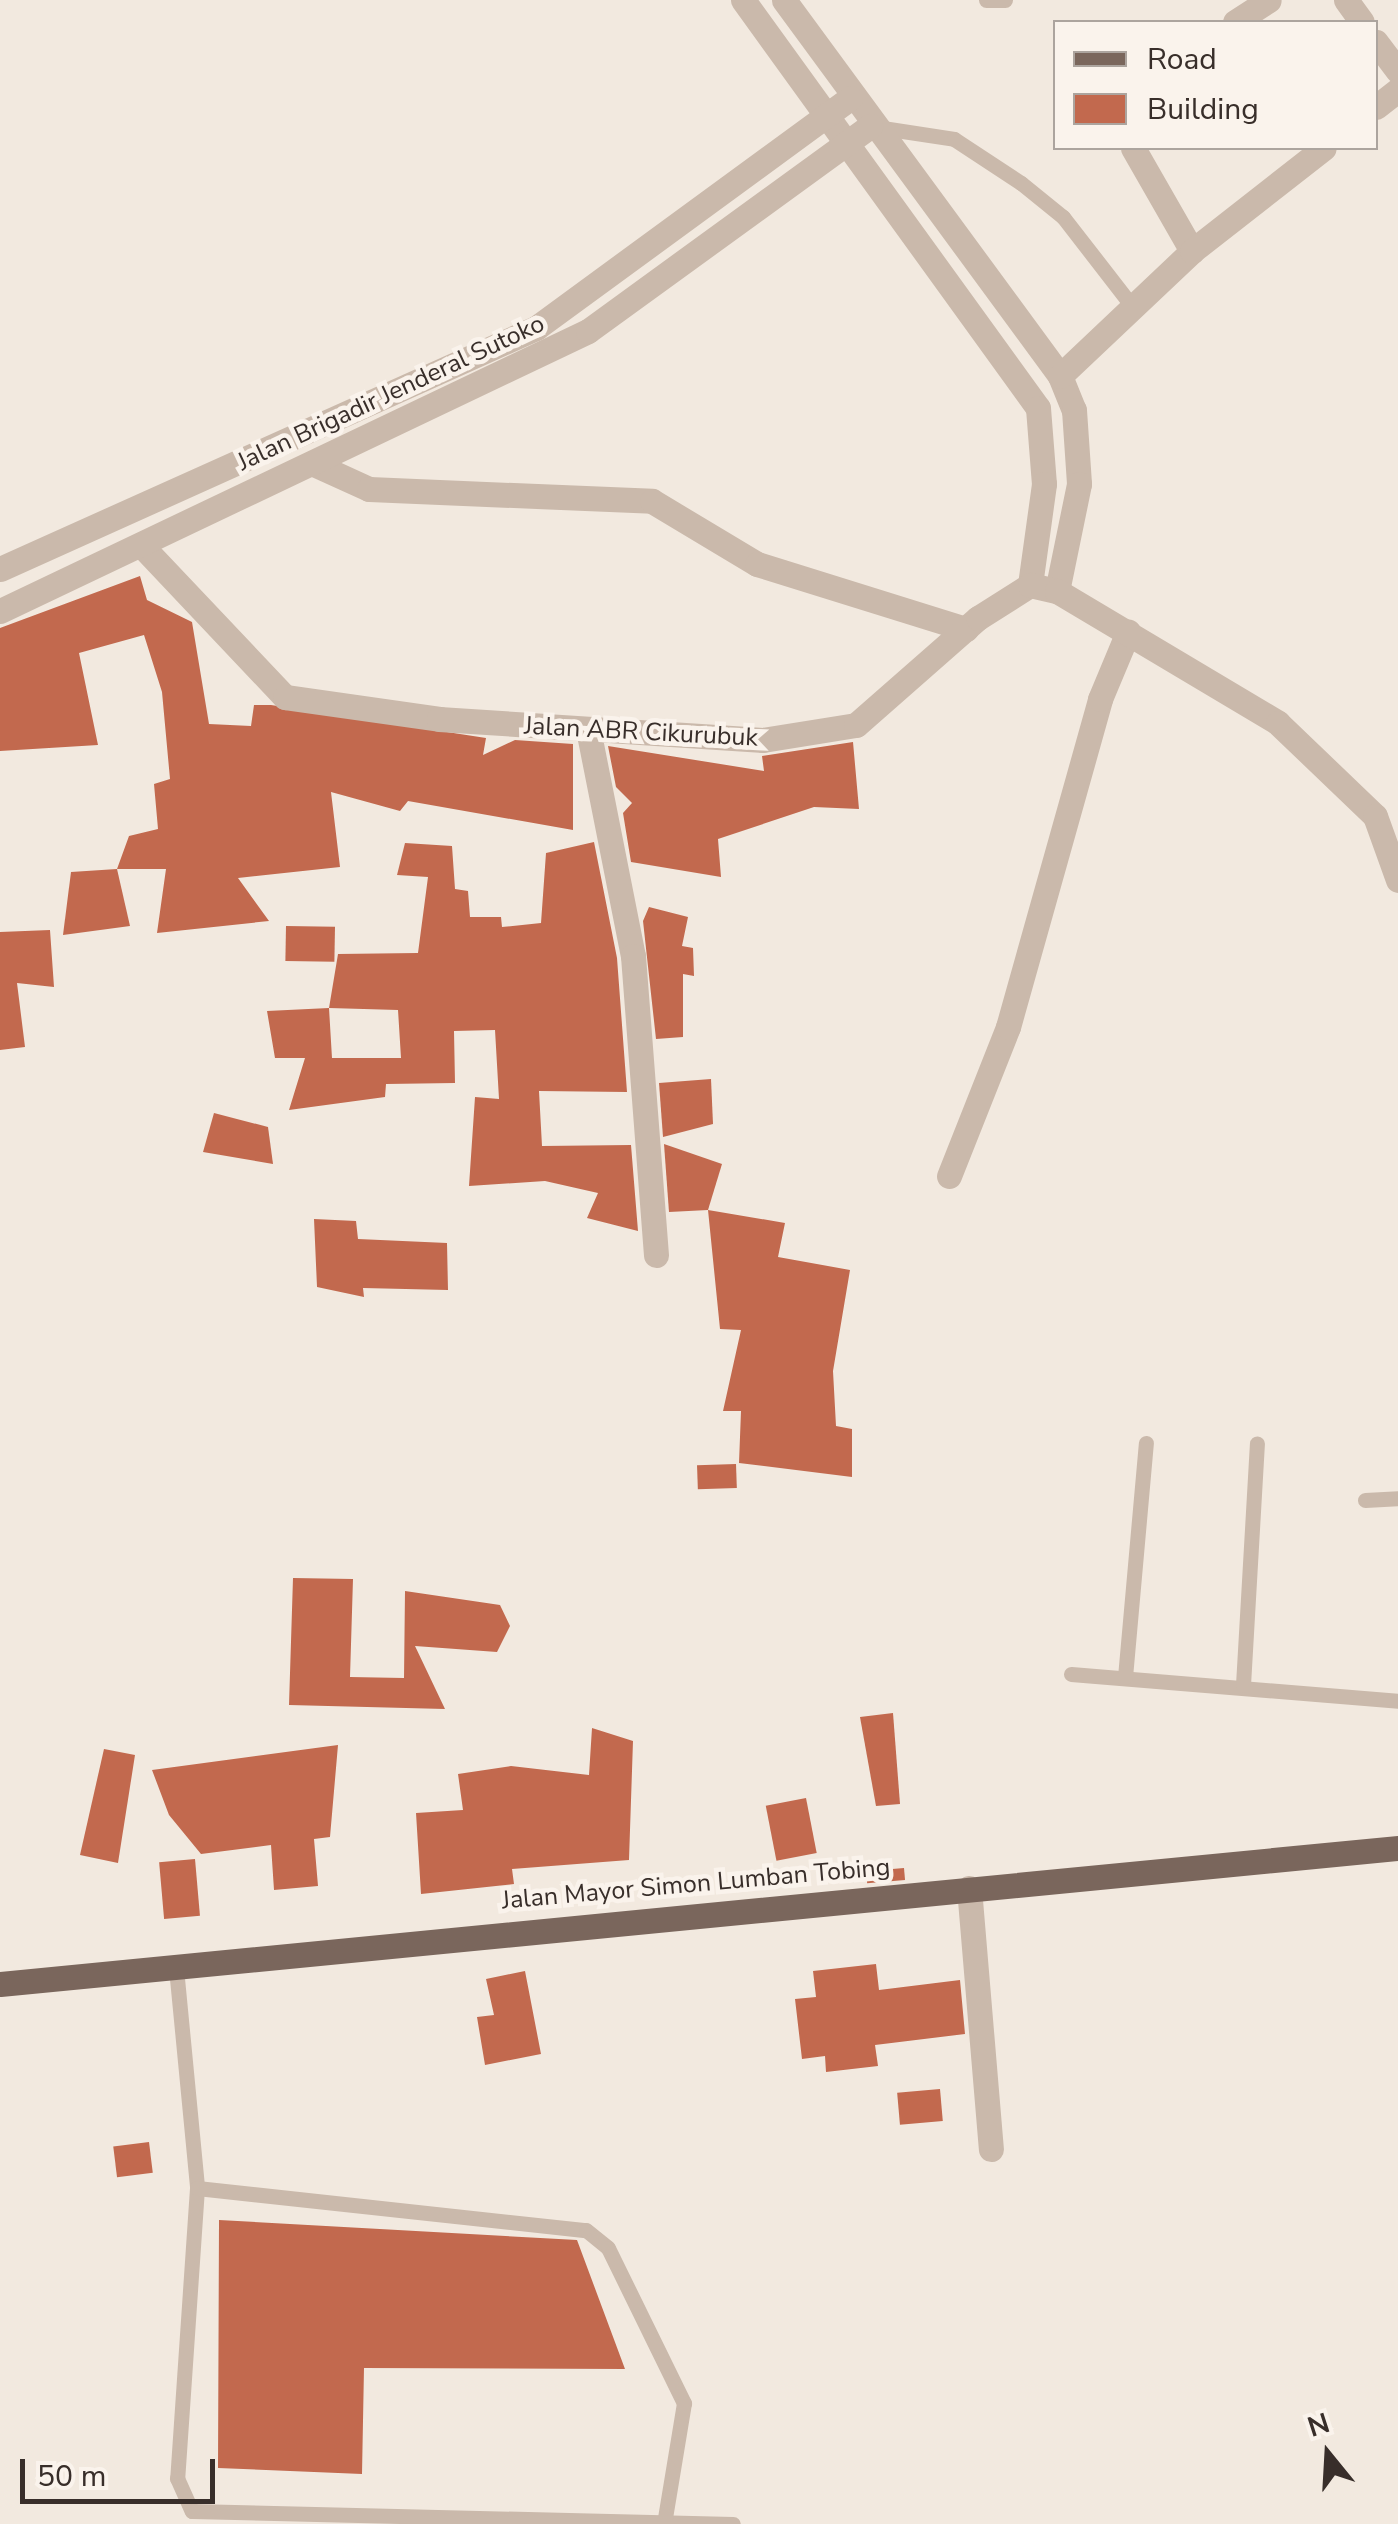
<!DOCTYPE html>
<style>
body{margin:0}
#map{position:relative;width:1398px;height:2524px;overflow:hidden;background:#f2e9df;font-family:"Nunito Sans",sans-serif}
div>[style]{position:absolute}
.building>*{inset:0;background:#c2694e;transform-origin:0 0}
.service>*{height:15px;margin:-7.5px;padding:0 7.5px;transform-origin:7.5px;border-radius:7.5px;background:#cab9ab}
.minor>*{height:25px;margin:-12.5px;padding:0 12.5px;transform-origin:12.5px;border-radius:12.5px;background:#cab9ab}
.tertiary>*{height:25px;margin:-12.5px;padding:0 12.5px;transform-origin:12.5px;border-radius:12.5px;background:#cab9ab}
.primary>*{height:25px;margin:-12.5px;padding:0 12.5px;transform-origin:12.5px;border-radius:12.5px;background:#7a665c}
span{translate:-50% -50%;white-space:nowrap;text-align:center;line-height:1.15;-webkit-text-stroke:9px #faf3ec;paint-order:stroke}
.street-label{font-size:25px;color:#382e2a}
.legend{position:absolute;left:1053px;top:20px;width:325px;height:130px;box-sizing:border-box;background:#faf3ec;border:2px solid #aca49e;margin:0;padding:12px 18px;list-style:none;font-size:30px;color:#382e2a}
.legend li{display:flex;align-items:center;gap:20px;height:50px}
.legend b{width:50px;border:2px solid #aca49e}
.north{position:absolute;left:1278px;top:2404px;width:100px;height:100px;-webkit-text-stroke:8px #faf3ec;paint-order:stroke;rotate:342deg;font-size:28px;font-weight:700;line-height:40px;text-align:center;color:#382e2a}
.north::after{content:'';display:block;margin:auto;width:35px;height:45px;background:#382e2a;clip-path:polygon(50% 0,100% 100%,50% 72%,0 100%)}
.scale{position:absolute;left:20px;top:2459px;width:195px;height:45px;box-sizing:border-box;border:5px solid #382e2a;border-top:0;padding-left:12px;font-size:30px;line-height:35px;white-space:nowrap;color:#382e2a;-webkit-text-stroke:8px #faf3ec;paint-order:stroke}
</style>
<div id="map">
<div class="building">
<i style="clip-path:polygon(140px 576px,147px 600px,192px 622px,209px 724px,251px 726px,254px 705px,271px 705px,486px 738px,483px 755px,515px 740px,573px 744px,573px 830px,408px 801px,400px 811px,331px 792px,340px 867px,238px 878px,269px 921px,157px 933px,166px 869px,117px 869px,129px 836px,158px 829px,154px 784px,170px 779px,162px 692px,144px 635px,79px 653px,98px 745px,0 751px,0 628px)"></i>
<i style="clip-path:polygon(853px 742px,859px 809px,814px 807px,718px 839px,721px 877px,631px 862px,623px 813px,632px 803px,616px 787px,608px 746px,764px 771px,762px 756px)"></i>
<i style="clip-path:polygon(evenodd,594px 842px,617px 958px,627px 1092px,539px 1091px,542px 1146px,631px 1145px,638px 1231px,587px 1218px,598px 1193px,545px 1181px,469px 1186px,475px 1097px,499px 1099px,495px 1030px,454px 1031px,455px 1083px,386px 1084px,385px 1097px,289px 1110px,305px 1058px,275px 1058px,267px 1011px,329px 1008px,338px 954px,418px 953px,428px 877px,397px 875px,405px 843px,452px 846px,455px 889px,468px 891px,470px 917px,501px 917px,502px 927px,541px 923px,546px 853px,594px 842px,329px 1008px,398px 1010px,401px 1058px,332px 1058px,329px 1008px)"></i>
<i style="clip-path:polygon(117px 869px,130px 926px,63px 935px,71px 872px)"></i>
<i style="clip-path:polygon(649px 907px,688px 917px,682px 946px,693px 948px,694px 976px,683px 974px,683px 1037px,656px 1039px,643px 921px)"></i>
<i style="left:286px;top:926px;width:49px;height:35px;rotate:1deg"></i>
<i style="clip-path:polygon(50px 930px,54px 987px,17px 983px,25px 1047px,0 1050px,0 932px)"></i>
<i style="clip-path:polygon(711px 1079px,713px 1124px,663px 1137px,659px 1083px)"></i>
<i style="clip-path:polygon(214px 1113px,268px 1127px,273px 1164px,203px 1152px)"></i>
<i style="clip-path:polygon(664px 1144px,722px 1164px,708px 1210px,669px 1212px)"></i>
<i style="clip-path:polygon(708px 1210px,785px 1223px,778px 1257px,850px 1270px,833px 1371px,836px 1426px,852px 1429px,852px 1477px,739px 1463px,741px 1411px,723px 1411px,741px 1330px,720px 1329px)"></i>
<i style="clip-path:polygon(314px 1219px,356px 1221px,358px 1239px,447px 1243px,448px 1290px,363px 1288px,364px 1297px,317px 1287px)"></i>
<i style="left:736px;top:1464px;width:24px;height:39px;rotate:88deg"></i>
<i style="clip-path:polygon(293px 1578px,353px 1579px,350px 1677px,404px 1678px,405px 1591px,500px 1605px,510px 1626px,497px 1652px,415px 1646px,445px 1709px,289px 1705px)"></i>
<i style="clip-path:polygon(893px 1713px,900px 1804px,876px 1806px,860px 1717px)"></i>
<i style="clip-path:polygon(592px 1728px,633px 1741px,629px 1860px,512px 1869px,514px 1884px,421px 1894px,416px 1813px,463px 1810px,458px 1774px,511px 1766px,589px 1775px)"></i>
<i style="clip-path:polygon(338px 1745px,330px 1837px,314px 1839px,318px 1886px,274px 1890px,271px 1845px,201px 1854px,169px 1815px,152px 1770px)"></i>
<i style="clip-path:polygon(104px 1749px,135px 1755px,118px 1863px,80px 1855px)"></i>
<i style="left:806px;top:1798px;width:56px;height:41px;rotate:79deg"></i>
<i style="left:195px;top:1859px;width:57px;height:36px;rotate:85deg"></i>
<i style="left:904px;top:1868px;width:12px;height:38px;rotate:85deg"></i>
<i style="clip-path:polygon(876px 1964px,879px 1990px,960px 1980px,965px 2034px,875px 2045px,878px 2066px,826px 2072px,825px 2056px,802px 2059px,795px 1999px,816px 1997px,813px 1971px)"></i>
<i style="clip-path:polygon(525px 1971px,541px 2054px,485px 2065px,477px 2017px,494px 2015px,486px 1979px)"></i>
<i style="left:940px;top:2089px;width:32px;height:43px;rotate:85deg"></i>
<i style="left:149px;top:2142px;width:31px;height:36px;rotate:83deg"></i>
<i style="clip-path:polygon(219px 2220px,577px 2240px,625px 2369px,364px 2368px,362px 2474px,218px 2468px)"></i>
</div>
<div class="service">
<i style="left:986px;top:0;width:19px"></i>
<i style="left:876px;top:127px;width:79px;rotate:8.7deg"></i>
<i style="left:954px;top:139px;width:80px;rotate:33.3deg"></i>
<i style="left:1021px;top:183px;width:54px;rotate:39deg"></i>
<i style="left:1063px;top:217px;width:113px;rotate:52.2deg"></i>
<i style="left:1365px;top:1500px;width:33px;rotate:-3deg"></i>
<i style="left:1071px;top:1674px;width:328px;rotate:4.7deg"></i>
<i style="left:1125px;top:1677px;width:235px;rotate:-84.9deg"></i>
<i style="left:1243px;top:1685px;width:242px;rotate:-86.7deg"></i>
<i style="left:176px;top:1968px;width:221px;rotate:84.5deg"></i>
<i style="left:197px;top:2188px;width:291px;rotate:93.9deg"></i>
<i style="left:177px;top:2478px;width:36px;rotate:66deg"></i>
<i style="left:192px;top:2511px;width:541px;rotate:1.38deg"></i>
<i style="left:197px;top:2188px;width:391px;rotate:6.2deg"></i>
<i style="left:586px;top:2230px;width:28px;rotate:39deg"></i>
<i style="left:608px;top:2248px;width:173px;rotate:63.9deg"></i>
<i style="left:684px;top:2403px;width:117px;rotate:99.4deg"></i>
</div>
<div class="minor">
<i style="left:1346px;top:0;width:27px;rotate:54deg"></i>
<i style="left:1235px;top:22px;width:40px;rotate:-32.9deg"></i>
<i style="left:1376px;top:42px;width:36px;rotate:53deg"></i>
<i style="left:1133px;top:148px;width:119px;rotate:60.2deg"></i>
<i style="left:314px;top:464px;width:60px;rotate:24.4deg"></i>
<i style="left:369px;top:489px;width:283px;rotate:2.4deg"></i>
<i style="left:652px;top:501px;width:122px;rotate:31deg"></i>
<i style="left:757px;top:564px;width:219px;rotate:17.3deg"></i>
<i style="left:588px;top:729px;width:231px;rotate:78.8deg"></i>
<i style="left:633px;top:956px;width:300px;rotate:85.6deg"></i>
<i style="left:949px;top:1176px;width:160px;rotate:-68.4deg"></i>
<i style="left:1008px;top:1027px;width:341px;rotate:-74.3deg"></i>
<i style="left:1100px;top:699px;width:73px;rotate:-67.3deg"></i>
<i style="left:969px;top:1888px;width:262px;rotate:85.2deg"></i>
</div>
<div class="tertiary">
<i style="left:743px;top:0;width:503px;rotate:54.13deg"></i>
<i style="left:1038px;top:408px;width:76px;rotate:85.5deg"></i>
<i style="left:1044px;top:484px;width:102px;rotate:97.9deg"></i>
<i style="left:784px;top:0;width:466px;rotate:53.7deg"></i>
<i style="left:1060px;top:376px;width:37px;rotate:68deg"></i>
<i style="left:1074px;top:410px;width:74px;rotate:86.1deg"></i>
<i style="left:1079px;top:484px;width:109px;rotate:101.6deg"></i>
<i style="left:1376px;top:107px;width:28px;rotate:-38deg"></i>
<i style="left:1060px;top:376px;width:182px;rotate:-43.4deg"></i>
<i style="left:1192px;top:251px;width:167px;rotate:-38deg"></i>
<i style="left:142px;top:546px;width:208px;rotate:46.6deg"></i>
<i style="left:285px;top:697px;width:156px;rotate:8.1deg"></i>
<i style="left:439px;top:719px;width:325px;rotate:3.7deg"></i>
<i style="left:763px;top:740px;width:94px;rotate:-9.2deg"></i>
<i style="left:856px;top:725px;width:162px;rotate:-41.3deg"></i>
<i style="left:978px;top:618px;width:62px;rotate:-32.4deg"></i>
<i style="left:1030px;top:585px;width:28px;rotate:13deg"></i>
<i style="left:1057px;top:591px;width:257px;rotate:30.8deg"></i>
<i style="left:1278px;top:723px;width:134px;rotate:43.8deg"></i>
<i style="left:1375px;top:816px;width:68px;rotate:70.2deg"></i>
<i style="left:0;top:569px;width:588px;rotate:-24.21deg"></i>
<i style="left:536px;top:328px;width:389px;rotate:-36.2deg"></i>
<i style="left:0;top:611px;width:651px;rotate:-25.46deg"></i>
<i style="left:588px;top:331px;width:349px;rotate:-36deg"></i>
</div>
<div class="primary">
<i style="left:0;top:1984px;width:1405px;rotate:-5.56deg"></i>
</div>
<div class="street-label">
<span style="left:391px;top:393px;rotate:-25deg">Jalan Brigadir Jenderal Sutoko</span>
<span style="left:641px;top:732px;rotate:3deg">Jalan ABR Cikurubuk</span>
<span style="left:696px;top:1884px;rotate:-5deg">Jalan Mayor Simon Lumban Tobing</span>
</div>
<ul class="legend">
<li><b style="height:12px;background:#7a665c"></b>Road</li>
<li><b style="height:28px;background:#c2694e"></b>Building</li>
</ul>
<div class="north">N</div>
<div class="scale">50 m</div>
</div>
